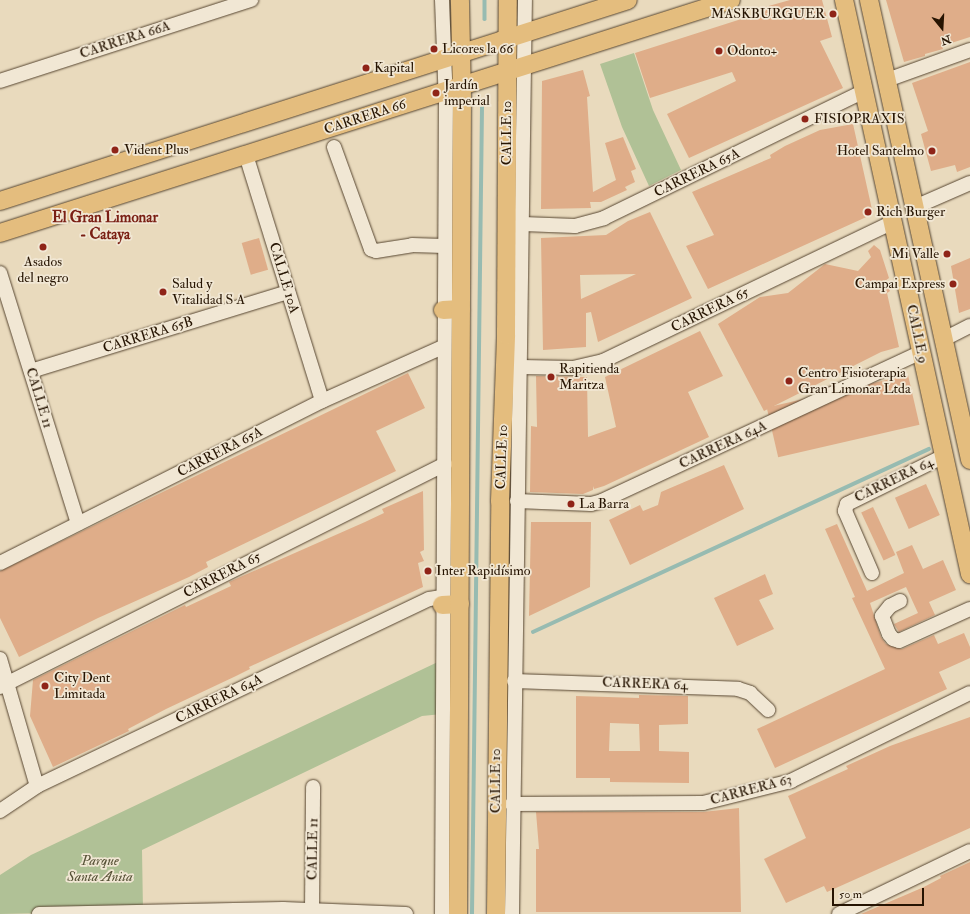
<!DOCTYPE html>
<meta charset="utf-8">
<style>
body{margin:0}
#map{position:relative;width:970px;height:914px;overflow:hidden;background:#e9dabd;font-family:"IM FELL Double Pica",serif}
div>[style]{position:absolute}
.green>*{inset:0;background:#b0c196}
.stream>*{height:3.5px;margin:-1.75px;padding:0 1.75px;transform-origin:1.75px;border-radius:1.75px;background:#97bbb1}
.building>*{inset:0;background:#dfad89;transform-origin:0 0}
.roads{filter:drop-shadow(0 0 1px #574631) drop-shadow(0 0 1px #574631)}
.minor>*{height:14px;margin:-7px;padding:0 7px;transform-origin:7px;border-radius:7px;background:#f1e7d4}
.major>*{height:18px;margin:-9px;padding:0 9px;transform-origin:9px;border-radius:9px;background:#e4bd7e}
.dots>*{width:11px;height:11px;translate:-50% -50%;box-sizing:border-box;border:2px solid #f1e7d4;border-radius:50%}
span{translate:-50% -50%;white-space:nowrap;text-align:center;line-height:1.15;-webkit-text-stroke:3.5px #f1e7d4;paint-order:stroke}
.poi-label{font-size:14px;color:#261402}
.right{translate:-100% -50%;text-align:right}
.left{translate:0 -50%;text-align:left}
.street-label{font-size:14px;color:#261402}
.park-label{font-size:14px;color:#565136;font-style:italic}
.neighbourhood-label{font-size:15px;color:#7a1f14;font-weight:700}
.north{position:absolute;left:922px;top:8px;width:40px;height:40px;-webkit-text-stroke:3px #f1e7d4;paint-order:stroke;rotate:162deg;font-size:11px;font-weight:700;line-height:16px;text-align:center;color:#261402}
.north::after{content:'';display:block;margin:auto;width:14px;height:18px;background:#261402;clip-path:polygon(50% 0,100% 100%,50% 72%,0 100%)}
.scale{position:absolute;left:832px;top:888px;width:92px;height:18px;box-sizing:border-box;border:2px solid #261402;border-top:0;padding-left:5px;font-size:12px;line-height:14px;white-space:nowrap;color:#261402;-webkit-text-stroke:3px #f1e7d4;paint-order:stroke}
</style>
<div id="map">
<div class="green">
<i style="clip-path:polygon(634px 53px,653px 110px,681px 170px,649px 186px,622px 127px,600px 64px)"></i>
<i style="clip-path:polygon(442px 660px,442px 714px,422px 716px,142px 850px,143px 911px,0 914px,0 875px,31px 855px)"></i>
</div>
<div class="stream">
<i style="left:485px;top:0;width:19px;rotate:90deg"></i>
<i style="left:533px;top:632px;width:436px;rotate:-24.8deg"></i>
<i style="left:472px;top:914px;width:810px;rotate:-89.29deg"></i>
</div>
<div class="building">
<i style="clip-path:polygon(790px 0,822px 0,832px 37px,820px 41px,843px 88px,689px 158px,667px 114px,736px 81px,732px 72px,650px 98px,635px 53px,766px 11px,765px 7px)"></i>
<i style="clip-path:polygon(886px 0,970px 0,970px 37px,942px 46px,943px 49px,925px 54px,925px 56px,904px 62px)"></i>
<i style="clip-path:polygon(970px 62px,970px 167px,957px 172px,955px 165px,931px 171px,921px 134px,928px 131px,912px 83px)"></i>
<i style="clip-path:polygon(583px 70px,590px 96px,587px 97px,593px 192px,616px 180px,605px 143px,623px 137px,636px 169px,631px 171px,635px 182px,625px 187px,627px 190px,601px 202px,590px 202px,591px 208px,541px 209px,542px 81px)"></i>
<i style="clip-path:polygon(853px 124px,873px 214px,708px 289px,686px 246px,714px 235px,692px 192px,771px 158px,770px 155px,785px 146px,820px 130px)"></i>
<i style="clip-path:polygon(evenodd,650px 212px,692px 298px,598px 342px,591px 312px,586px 313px,586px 347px,543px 350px,541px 238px,606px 235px,628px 221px,650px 212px,636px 274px,581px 299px,580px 275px,636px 274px)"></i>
<i style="left:259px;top:238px;width:33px;height:18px;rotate:74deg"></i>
<i style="clip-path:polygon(874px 245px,880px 250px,889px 278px,885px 281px,890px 291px,887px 293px,899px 347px,881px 352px,764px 411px,718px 324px,760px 297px,788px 293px,825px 264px,858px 271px,871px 257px,868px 251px)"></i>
<i style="clip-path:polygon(970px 258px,970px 309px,959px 313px,951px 266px)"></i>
<i style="clip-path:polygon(700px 331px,723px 376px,688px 392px,709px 437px,604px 486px,594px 489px,593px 486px,593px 490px,583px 494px,530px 492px,531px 426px,537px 427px,536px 376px,587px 377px,588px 437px,616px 427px,605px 377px)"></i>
<i style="clip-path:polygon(408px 373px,425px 408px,376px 431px,396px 471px,206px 562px,208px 567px,189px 577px,98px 618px,19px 657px,0 618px,0 571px)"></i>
<i style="left:908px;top:375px;width:51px;height:145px;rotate:77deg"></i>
<i style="clip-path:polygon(724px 465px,744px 509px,630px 565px,609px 520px,640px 505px,643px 511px,658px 505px,661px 492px)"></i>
<i style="left:926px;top:484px;width:34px;height:34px;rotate:66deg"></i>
<i style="clip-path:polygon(423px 491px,424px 550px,420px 552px,424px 561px,418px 563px,423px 587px,249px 667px,250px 669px,236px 676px,166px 709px,128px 729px,129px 731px,53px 767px,30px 716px,33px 680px,185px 605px,186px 607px,231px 586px,229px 582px,365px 522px,384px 513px,382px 509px)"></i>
<i style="left:873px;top:507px;width:53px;height:13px;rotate:65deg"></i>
<i style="clip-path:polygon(531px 522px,591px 522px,590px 587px,529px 616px)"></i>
<i style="clip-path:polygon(837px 524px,867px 591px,904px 573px,896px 552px,912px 545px,923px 569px,943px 560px,956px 590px,929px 602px,935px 615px,899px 632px,894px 624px,918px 613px,906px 587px,870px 603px,881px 637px,886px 644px,902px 649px,934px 635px,938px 644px,964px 633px,970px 647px,970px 658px,939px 672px,947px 689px,775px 768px,757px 729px,885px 669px,852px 598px,855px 597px,825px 529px)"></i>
<i style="clip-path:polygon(765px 574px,773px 594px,759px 600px,774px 629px,737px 646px,714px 598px)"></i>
<i style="clip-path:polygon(evenodd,639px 695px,688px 696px,688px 724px,659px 725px,659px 751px,689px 752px,689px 783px,610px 782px,610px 778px,576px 778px,576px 696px,639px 698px,639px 695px,610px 723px,639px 724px,640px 751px,609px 751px,610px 723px)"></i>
<i style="clip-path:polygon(970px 717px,970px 828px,827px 892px,824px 886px,786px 903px,764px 859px,806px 838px,788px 796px,848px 769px,846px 766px,890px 746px)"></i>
<i style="clip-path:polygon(739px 808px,741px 912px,536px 912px,536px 849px,539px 849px,536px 812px,703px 812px)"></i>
<i style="clip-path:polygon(970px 862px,970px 914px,861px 914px,924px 887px,941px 878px,940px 876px)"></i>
</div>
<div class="roads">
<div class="minor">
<i style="left:887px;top:80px;width:88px;rotate:-19.9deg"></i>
<i style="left:0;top:81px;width:264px;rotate:-17.9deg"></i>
<i style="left:334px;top:147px;width:109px;rotate:70.1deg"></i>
<i style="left:371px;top:249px;width:5px;rotate:22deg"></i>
<i style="left:376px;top:251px;width:36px;rotate:-9deg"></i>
<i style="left:412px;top:245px;width:32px;rotate:2deg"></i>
<i style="left:246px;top:155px;width:257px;rotate:72.8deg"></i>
<i style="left:915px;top:207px;width:60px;rotate:-23.6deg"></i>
<i style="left:523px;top:224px;width:52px;rotate:2.2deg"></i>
<i style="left:575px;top:226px;width:30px;rotate:-15deg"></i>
<i style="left:604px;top:218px;width:289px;rotate:-26deg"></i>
<i style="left:0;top:273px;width:262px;rotate:72.7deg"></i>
<i style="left:944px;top:339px;width:29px;rotate:-27deg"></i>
<i style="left:521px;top:367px;width:52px;rotate:1.1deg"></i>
<i style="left:573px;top:368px;width:31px;rotate:-13deg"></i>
<i style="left:603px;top:361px;width:322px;rotate:-25.6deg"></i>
<i style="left:31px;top:371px;width:269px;rotate:-17.1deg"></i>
<i style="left:517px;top:501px;width:74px;rotate:2.3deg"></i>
<i style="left:591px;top:504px;width:11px;rotate:-15deg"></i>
<i style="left:602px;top:501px;width:352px;rotate:-25deg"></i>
<i style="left:0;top:563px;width:360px;rotate:-26.7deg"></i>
<i style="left:322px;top:401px;width:133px;rotate:-24.1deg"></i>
<i style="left:872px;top:573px;width:68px;rotate:-113.5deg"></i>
<i style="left:845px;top:511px;width:7px;rotate:-74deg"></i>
<i style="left:847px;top:504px;width:108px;rotate:-26.3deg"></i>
<i style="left:900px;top:601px;width:11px;rotate:153deg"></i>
<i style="left:890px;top:606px;width:13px;rotate:129deg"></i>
<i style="left:882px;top:616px;width:19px;rotate:69deg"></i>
<i style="left:889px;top:634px;width:6px;rotate:51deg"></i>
<i style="left:893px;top:639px;width:6px;rotate:18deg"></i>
<i style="left:899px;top:641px;width:78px;rotate:-24.3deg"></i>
<i style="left:0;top:659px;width:132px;rotate:73.8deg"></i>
<i style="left:514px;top:681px;width:224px;rotate:2deg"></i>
<i style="left:738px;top:689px;width:13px;rotate:18deg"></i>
<i style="left:750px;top:693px;width:25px;rotate:43deg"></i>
<i style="left:0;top:687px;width:498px;rotate:-26.6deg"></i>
<i style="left:512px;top:804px;width:191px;rotate:-0.3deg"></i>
<i style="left:703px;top:803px;width:91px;rotate:-14deg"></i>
<i style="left:791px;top:781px;width:199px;rotate:-26.2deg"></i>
<i style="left:0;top:811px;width:45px;rotate:-34deg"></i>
<i style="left:37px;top:786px;width:434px;rotate:-25.5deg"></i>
<i style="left:429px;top:599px;width:13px;rotate:-9deg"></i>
<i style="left:312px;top:911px;width:124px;rotate:-89.5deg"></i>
<i style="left:39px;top:914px;width:244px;rotate:-1.2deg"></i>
<i style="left:283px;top:909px;width:123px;rotate:2.3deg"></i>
<i style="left:442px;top:914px;width:810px;rotate:-89.72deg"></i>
<i style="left:446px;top:104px;width:104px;rotate:-92.2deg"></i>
<i style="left:512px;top:914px;width:914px;rotate:-89.19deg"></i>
<i style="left:839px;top:914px;width:145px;rotate:-25.7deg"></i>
</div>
<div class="major">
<i style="left:844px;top:0;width:588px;rotate:77.62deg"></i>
<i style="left:869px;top:0;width:471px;rotate:77.6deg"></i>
<i style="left:0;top:201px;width:659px;rotate:-17.75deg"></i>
<i style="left:0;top:233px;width:767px;rotate:-17.68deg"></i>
<i style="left:443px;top:310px;width:18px;rotate:-3deg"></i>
<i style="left:442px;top:605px;width:18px;rotate:-3deg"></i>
<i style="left:458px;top:914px;width:815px;rotate:-89.72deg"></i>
<i style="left:462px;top:99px;width:99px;rotate:-91.2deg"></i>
<i style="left:496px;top:914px;width:413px;rotate:-89.4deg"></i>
<i style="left:500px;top:501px;width:166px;rotate:-87.9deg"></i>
<i style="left:506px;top:335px;width:335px;rotate:-89.7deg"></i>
</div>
</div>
<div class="dots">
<i style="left:833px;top:14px;background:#8f2418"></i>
<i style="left:434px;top:49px;background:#8f2418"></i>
<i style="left:719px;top:51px;background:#8f2418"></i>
<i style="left:366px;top:68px;background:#8f2418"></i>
<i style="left:436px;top:93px;background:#8f2418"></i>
<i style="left:805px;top:119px;background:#8f2418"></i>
<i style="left:115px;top:150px;background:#8f2418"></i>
<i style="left:932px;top:151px;background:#8f2418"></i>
<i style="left:868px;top:212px;background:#8f2418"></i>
<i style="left:43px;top:247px;background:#8f2418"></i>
<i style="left:947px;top:254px;background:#8f2418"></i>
<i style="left:953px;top:284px;background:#8f2418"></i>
<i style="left:163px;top:292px;background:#8f2418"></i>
<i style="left:551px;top:377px;background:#8f2418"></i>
<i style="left:789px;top:381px;background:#8f2418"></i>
<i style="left:571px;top:504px;background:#8f2418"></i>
<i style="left:428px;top:571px;background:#8f2418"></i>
<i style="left:45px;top:686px;background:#8f2418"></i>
</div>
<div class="poi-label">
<span class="right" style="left:825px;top:14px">MASKBURGUER</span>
<span class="left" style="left:442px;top:49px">Licores la 66</span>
<span class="left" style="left:727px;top:51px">Odonto+</span>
<span class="left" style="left:374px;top:68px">Kapital</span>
<span class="left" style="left:444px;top:93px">Jardín<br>imperial</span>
<span class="left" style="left:814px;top:119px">FISIOPRAXIS</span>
<span class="left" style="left:124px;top:150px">Vident Plus</span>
<span class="right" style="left:924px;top:151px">Hotel Santelmo</span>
<span class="left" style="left:876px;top:212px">Rich Burger</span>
<span class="right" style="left:939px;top:254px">Mi Valle</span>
<span style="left:43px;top:270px">Asados<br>del negro</span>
<span class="left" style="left:172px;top:292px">Salud y<br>Vitalidad S A</span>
<span class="right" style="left:945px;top:284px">Campai Express</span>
<span class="left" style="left:559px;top:377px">Rapitienda<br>Maritza</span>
<span class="left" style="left:798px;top:381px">Centro Fisioterapia<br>Gran Limonar Ltda</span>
<span class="left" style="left:579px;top:504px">La Barra</span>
<span class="left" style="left:436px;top:571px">Inter Rapidísimo</span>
<span class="left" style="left:54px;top:686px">City Dent<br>Limitada</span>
</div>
<div class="street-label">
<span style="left:125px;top:40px;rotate:-18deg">CARRERA 66A</span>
<span style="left:365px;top:117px;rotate:-18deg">CARRERA 66</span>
<span style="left:507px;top:133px;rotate:-90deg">CALLE 10</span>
<span style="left:697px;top:173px;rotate:-26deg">CARRERA 65A</span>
<span style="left:284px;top:278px;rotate:73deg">CALLE 10A</span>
<span style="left:710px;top:310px;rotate:-26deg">CARRERA 65</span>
<span style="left:917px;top:334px;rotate:78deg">CALLE 9</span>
<span style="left:148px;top:335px;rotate:-17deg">CARRERA 65B</span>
<span style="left:39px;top:398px;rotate:73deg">CALLE 11</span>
<span style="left:723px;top:445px;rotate:-25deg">CARRERA 64A</span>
<span style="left:220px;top:452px;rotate:-27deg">CARRERA 65A</span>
<span style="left:502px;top:457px;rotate:-88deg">CALLE 10</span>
<span style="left:894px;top:480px;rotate:-26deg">CARRERA 64</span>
<span style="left:222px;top:575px;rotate:-27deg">CARRERA 65</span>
<span style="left:645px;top:684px;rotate:2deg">CARRERA 64</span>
<span style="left:219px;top:699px;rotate:-26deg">CARRERA 64A</span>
<span style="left:496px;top:781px;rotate:-90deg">CALLE 10</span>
<span style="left:751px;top:790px;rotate:-15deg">CARRERA 63</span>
<span style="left:313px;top:849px;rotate:-89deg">CALLE 11</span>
</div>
<div class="park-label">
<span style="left:100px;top:869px">Parque<br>Santa Anita</span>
</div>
<div class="neighbourhood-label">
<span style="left:105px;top:226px">El Gran Limonar<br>- Cataya</span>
</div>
<div class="north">N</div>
<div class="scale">50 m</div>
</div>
